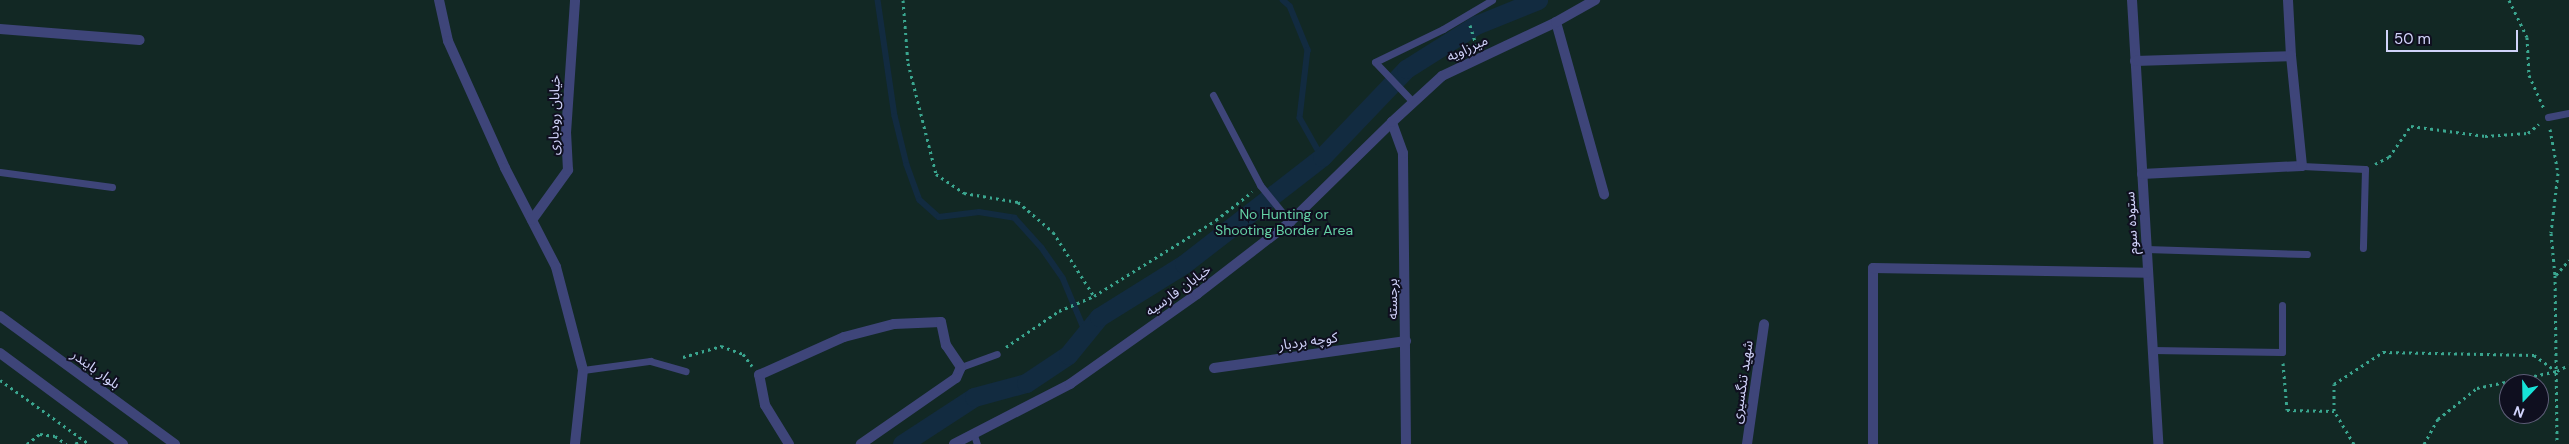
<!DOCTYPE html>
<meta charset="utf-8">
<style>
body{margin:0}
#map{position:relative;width:2569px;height:444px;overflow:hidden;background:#0f0f1f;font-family:"DM Sans","Noto Sans Arabic",sans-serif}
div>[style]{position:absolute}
.green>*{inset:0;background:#122824}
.stream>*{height:5.5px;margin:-2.75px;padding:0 2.75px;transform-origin:2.75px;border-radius:2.75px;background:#122b40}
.canal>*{height:19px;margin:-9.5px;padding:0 9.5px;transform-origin:9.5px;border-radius:9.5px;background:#122b40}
.path>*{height:3px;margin-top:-1.5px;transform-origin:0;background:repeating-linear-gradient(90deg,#3aa68f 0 2.5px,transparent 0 6.5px)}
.service>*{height:7px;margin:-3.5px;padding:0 3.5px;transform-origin:3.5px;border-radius:3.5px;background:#3e4579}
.minor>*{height:10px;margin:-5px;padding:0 5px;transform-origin:5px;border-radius:5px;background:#3e4579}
.tertiary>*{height:10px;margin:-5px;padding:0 5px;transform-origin:5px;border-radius:5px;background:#3e4579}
span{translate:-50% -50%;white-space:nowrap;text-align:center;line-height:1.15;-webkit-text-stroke:4px #0f0f1f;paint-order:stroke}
.street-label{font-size:14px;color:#d1d3fa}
.park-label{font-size:14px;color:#65d2a6}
.north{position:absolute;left:2499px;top:374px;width:50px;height:50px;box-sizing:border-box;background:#0f0f1f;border:1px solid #5d5d77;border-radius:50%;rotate:201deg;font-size:14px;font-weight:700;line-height:20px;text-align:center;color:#d1d3fa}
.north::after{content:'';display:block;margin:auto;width:18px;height:22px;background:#17e1d6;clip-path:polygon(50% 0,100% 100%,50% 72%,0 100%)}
.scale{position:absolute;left:2386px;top:30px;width:132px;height:22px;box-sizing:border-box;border:2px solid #d1d3fa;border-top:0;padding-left:6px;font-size:15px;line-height:18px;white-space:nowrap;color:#d1d3fa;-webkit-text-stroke:4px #0f0f1f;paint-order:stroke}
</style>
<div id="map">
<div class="green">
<i style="clip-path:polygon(evenodd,0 0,2569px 0,2569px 444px,0 444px,0 0,2509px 384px,2539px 384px,2539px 414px,2509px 414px,2509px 384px)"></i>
</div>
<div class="stream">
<i style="left:878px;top:0;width:117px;rotate:81.7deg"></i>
<i style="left:895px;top:116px;width:50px;rotate:76.2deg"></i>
<i style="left:907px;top:165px;width:37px;rotate:70deg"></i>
<i style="left:920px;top:200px;width:25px;rotate:42deg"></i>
<i style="left:939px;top:217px;width:40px;rotate:-7.1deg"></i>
<i style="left:979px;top:212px;width:36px;rotate:9deg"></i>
<i style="left:1015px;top:218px;width:40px;rotate:48deg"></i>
<i style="left:1042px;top:248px;width:37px;rotate:55deg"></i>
<i style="left:1063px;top:278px;width:60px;rotate:67.3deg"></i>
<i style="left:1283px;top:0;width:9px;rotate:41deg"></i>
<i style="left:1290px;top:6px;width:48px;rotate:67.8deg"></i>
<i style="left:1308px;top:50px;width:68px;rotate:96.7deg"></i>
<i style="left:1300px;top:118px;width:45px;rotate:60.6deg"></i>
</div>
<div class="canal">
<i style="left:902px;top:444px;width:86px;rotate:-33.1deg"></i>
<i style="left:974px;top:397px;width:54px;rotate:-15.1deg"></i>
<i style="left:1026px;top:383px;width:50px;rotate:-33.7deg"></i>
<i style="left:1068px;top:355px;width:49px;rotate:-50.8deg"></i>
<i style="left:1099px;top:317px;width:100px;rotate:-31.9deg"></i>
<i style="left:1184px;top:264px;width:175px;rotate:-37.8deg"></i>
<i style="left:1322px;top:157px;width:122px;rotate:-46.3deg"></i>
<i style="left:1406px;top:69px;width:83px;rotate:-32.2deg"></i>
<i style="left:1476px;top:25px;width:67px;rotate:-22deg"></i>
</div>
<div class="path">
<i style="left:903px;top:0;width:63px;rotate:85.5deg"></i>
<i style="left:908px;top:63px;width:114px;rotate:75.8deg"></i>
<i style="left:936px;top:174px;width:34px;rotate:34deg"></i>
<i style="left:964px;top:193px;width:55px;rotate:9.5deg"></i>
<i style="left:1018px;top:202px;width:46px;rotate:40.6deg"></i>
<i style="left:1053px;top:232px;width:76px;rotate:57.4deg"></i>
<i style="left:1094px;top:296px;width:144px;rotate:-31.9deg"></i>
<i style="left:1216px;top:220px;width:46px;rotate:-37.9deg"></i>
<i style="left:2509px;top:0;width:41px;rotate:64.1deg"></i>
<i style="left:2527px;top:37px;width:38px;rotate:87deg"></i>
<i style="left:2529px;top:75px;width:36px;rotate:66deg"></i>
<i style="left:1470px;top:25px;width:21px;rotate:73deg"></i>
<i style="left:2550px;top:129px;width:45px;rotate:79.7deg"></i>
<i style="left:2558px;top:173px;width:60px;rotate:96.7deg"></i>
<i style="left:2551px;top:233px;width:42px;rotate:84.6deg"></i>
<i style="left:2555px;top:275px;width:169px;rotate:89.3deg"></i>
<i style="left:2375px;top:164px;width:16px;rotate:-27deg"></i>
<i style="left:2389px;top:157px;width:38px;rotate:-55deg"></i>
<i style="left:2411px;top:126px;width:75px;rotate:7.7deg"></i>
<i style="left:2485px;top:136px;width:43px;rotate:-4deg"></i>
<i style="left:2528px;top:133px;width:14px;rotate:-39deg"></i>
<i style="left:2556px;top:275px;width:20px;rotate:-49deg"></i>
<i style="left:1006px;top:347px;width:64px;rotate:-34.2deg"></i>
<i style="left:1059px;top:311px;width:38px;rotate:-23deg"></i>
<i style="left:683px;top:357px;width:40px;rotate:-16deg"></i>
<i style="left:721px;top:346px;width:23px;rotate:20deg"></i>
<i style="left:743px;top:354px;width:15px;rotate:53deg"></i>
<i style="left:2283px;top:363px;width:47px;rotate:85.1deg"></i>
<i style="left:2287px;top:410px;width:47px;rotate:1.2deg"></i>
<i style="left:0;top:380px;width:110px;rotate:35.7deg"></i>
<i style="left:27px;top:444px;width:16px;rotate:-38deg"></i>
<i style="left:40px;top:434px;width:15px;rotate:8deg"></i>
<i style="left:55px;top:436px;width:14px;rotate:36deg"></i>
<i style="left:76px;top:444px;width:8px;rotate:-60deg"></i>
<i style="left:2354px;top:444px;width:39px;rotate:-121deg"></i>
<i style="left:2334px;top:411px;width:27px;rotate:-90deg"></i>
<i style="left:2334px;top:384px;width:59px;rotate:-33.1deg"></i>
<i style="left:2383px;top:352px;width:151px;rotate:1.1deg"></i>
<i style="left:2534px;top:355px;width:27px;rotate:36deg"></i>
<i style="left:2424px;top:444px;width:29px;rotate:-61deg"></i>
<i style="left:2438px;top:419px;width:50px;rotate:-38.5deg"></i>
<i style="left:2477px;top:388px;width:82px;rotate:-12deg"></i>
<i style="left:2557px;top:371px;width:13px;rotate:-27deg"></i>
</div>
<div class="service">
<i style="left:1213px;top:95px;width:102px;rotate:62.4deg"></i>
<i style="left:1260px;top:185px;width:48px;rotate:51deg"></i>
<i style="left:1413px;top:102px;width:55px;rotate:-133.5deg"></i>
<i style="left:1375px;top:62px;width:76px;rotate:-25.9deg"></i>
<i style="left:1443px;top:29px;width:57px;rotate:-30.6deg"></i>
<i style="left:2548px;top:117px;width:21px;rotate:-11deg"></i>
<i style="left:2302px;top:166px;width:63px;rotate:2.7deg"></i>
<i style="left:2365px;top:169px;width:79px;rotate:91.5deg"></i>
<i style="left:0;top:172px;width:113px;rotate:7.6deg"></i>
<i style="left:2146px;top:249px;width:161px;rotate:1.8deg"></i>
<i style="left:2152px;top:350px;width:130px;rotate:0.9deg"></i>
<i style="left:2282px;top:352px;width:47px;rotate:-90deg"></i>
<i style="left:961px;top:367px;width:38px;rotate:-20deg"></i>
<i style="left:583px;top:370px;width:68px;rotate:-7.7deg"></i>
<i style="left:650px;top:361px;width:37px;rotate:16deg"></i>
<i style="left:974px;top:435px;width:9px;rotate:72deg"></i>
</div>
<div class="minor">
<i style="left:439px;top:0;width:42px;rotate:77.6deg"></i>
<i style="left:448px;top:41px;width:139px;rotate:65.8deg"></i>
<i style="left:505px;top:168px;width:111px;rotate:62.7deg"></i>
<i style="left:556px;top:267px;width:106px;rotate:75.3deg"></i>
<i style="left:583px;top:370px;width:74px;rotate:96.2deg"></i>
<i style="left:2132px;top:0;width:445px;rotate:86.6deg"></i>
<i style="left:1556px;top:22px;width:179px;rotate:74.4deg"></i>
<i style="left:0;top:29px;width:140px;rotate:4.5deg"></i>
<i style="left:2135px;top:61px;width:156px;rotate:-1.8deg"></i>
<i style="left:2291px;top:56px;width:56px;rotate:-93.1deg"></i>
<i style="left:2142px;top:174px;width:160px;rotate:-2.9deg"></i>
<i style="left:2302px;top:166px;width:111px;rotate:-95.7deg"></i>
<i style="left:532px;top:220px;width:62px;rotate:-54.2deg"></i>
<i style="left:568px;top:170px;width:37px;rotate:-93deg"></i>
<i style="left:566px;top:133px;width:133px;rotate:-86.1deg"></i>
<i style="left:1214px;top:368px;width:194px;rotate:-8deg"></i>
<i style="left:789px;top:444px;width:46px;rotate:-121.6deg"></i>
<i style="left:765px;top:405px;width:31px;rotate:-101deg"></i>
<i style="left:759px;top:375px;width:93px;rotate:-24.1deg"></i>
<i style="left:844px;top:337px;width:52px;rotate:-14.6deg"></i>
<i style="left:894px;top:324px;width:47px;rotate:-2.4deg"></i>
<i style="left:941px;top:322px;width:24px;rotate:78deg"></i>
<i style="left:946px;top:345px;width:27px;rotate:56deg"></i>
<i style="left:961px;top:367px;width:12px;rotate:114deg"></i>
<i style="left:956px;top:378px;width:116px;rotate:145.2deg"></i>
<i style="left:954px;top:444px;width:131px;rotate:-27.3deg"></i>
<i style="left:1070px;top:384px;width:156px;rotate:-35.3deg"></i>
<i style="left:1197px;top:294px;width:118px;rotate:-37.7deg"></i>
<i style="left:1290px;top:222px;width:143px;rotate:-44.4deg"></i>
<i style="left:1406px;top:444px;width:291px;rotate:-90.6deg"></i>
<i style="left:1403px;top:153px;width:33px;rotate:-110deg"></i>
<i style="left:1392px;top:122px;width:68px;rotate:-42.6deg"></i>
<i style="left:1442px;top:76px;width:126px;rotate:-25.3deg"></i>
<i style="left:1556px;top:22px;width:45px;rotate:-29.4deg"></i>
<i style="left:1747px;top:444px;width:121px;rotate:-81.9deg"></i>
<i style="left:1873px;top:444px;width:176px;rotate:-90deg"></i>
<i style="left:1873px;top:268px;width:274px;rotate:1deg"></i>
</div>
<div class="tertiary">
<i style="left:0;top:316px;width:217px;rotate:36.2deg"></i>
<i style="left:0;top:353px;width:153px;rotate:36.5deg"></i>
</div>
<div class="street-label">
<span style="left:1467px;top:48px;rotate:-25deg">میرزاویه</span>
<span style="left:554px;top:115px;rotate:-89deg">خیابان رودباری</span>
<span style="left:2131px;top:223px;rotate:-93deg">ستوده سوم</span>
<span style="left:1178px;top:290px;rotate:-36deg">خیابان فارسیه</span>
<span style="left:1392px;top:299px;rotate:-90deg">برجسته</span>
<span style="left:1308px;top:341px;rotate:-8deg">کوچه بردبار</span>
<span style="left:96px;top:369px;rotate:36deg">بلوار بایندر</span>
<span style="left:1742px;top:382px;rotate:-82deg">شهید تنگسیری</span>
</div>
<div class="park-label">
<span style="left:1284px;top:222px">No Hunting or<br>Shooting Border Area</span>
</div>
<div class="north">N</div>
<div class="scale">50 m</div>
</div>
